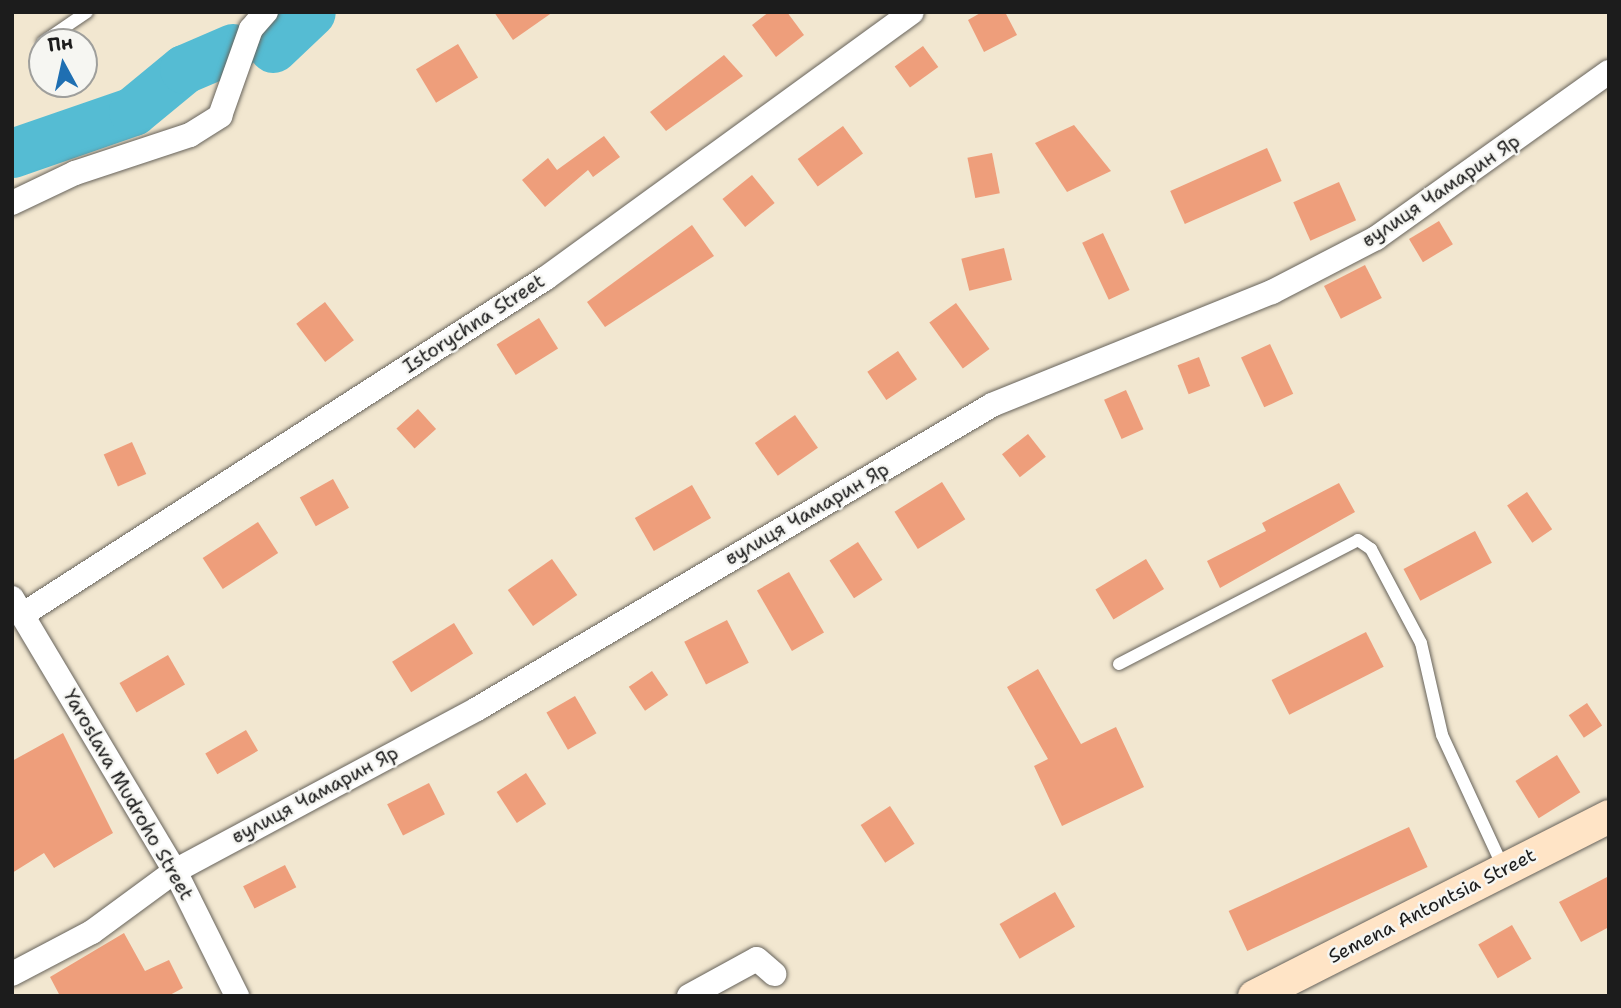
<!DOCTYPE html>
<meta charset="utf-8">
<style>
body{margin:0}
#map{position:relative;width:1621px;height:1008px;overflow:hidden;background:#f2e7d0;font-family:"Shantell Sans",sans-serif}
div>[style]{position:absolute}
.river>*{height:49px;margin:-24.5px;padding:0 24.5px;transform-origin:24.5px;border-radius:24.5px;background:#55bcd3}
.building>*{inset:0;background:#ee9e7b;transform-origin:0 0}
.roads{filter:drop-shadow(0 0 2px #67635b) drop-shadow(0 0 2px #67635b)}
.lane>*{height:12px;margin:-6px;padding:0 6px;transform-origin:6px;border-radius:6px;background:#fff}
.street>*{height:24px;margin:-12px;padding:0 12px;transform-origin:12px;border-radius:12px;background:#fff}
.secondary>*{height:33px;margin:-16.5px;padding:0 16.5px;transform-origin:16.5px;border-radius:16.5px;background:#ffe4c6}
span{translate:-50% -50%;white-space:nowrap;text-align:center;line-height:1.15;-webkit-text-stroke:5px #f6f6f2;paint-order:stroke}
.street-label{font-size:19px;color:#1c1c1c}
.frame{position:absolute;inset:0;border:14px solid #1c1c1c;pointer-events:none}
.north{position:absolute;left:28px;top:28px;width:70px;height:70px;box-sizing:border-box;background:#f6f6f2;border:2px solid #9f9f9c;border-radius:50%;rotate:352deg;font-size:19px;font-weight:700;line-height:28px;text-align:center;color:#1c1c1c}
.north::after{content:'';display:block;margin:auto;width:24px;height:32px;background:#1f6fb2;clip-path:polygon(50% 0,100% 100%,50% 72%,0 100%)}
</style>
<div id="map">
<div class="river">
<i style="left:273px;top:48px;width:52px;rotate:-43.5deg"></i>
<i style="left:12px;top:153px;width:128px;rotate:-19.1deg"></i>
<i style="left:133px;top:111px;width:66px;rotate:-39.5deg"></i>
<i style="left:184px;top:69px;width:53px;rotate:-23.2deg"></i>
</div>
<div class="building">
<i style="clip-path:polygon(494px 12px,553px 12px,513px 40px)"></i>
<i style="clip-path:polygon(769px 12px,787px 12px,804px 35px,776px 57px,752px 25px)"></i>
<i style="clip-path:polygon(982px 12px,1005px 12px,1017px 35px,984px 52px,968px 20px)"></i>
<i style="left:458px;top:44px;width:39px;height:49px;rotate:59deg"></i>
<i style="left:923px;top:46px;width:26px;height:35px;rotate:54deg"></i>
<i style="clip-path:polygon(724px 55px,743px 76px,666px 131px,650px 112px)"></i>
<i style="clip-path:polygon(1074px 125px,1111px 171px,1067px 192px,1035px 143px)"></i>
<i style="left:843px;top:126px;width:34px;height:56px;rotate:54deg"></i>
<i style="clip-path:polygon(604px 136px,620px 157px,593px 177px,588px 170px,545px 207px,522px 180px,548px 158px,557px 170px)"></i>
<i style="left:1267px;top:148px;width:36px;height:106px;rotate:66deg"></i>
<i style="left:992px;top:153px;width:41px;height:25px;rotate:79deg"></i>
<i style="left:752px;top:175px;width:36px;height:38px;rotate:51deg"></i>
<i style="left:1339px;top:182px;width:42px;height:50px;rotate:66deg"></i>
<i style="left:1439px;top:221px;width:27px;height:35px;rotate:59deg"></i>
<i style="clip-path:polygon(692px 225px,714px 256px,605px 327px,587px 302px)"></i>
<i style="left:1103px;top:233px;width:63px;height:23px;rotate:65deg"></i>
<i style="left:1004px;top:248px;width:33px;height:44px;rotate:76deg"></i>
<i style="left:1365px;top:265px;width:37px;height:46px;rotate:63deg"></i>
<i style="left:325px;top:302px;width:48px;height:36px;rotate:53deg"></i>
<i style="left:956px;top:303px;width:57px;height:33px;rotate:54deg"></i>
<i style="left:539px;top:318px;width:36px;height:50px;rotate:58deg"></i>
<i style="left:1270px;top:344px;width:55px;height:32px;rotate:65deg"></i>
<i style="left:898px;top:351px;width:34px;height:37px;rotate:56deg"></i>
<i style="left:1199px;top:357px;width:31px;height:23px;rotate:69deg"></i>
<i style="left:1126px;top:390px;width:43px;height:24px;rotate:66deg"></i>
<i style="left:418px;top:409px;width:27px;height:29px;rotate:48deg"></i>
<i style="left:795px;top:415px;width:40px;height:49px;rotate:55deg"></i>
<i style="left:1028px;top:434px;width:29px;height:33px;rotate:52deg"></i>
<i style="left:132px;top:442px;width:35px;height:31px;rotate:66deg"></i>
<i style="left:333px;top:479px;width:33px;height:38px;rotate:61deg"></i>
<i style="left:942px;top:482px;width:44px;height:56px;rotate:58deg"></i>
<i style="clip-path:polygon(1339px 483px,1355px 512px,1220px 588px,1207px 561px,1266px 531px,1262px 523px)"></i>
<i style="left:692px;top:485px;width:38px;height:66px;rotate:60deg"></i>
<i style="left:1527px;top:492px;width:45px;height:24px;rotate:56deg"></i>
<i style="left:258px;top:522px;width:37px;height:66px;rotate:57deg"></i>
<i style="left:1475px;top:531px;width:36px;height:81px;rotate:62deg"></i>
<i style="left:858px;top:542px;width:45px;height:34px;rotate:57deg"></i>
<i style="left:552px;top:559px;width:44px;height:54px;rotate:55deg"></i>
<i style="left:1146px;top:559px;width:35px;height:59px;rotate:59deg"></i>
<i style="left:789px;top:572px;width:70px;height:37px;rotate:60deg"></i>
<i style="left:727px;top:620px;width:48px;height:48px;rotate:63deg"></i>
<i style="left:454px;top:623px;width:36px;height:73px;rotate:58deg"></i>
<i style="left:1366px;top:632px;width:39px;height:106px;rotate:63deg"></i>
<i style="left:168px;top:655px;width:34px;height:56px;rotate:60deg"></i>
<i style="clip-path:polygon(1038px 669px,1081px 744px,1116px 727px,1144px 787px,1062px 826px,1034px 766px,1048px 759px,1007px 687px)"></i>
<i style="left:652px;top:671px;width:29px;height:28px;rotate:56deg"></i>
<i style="left:575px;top:696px;width:43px;height:33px;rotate:60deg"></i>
<i style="left:1587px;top:703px;width:27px;height:22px;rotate:56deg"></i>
<i style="left:246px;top:730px;width:24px;height:47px;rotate:60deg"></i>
<i style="clip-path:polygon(63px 733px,113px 833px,54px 868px,44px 853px,12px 873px,12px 761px)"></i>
<i style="left:1557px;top:755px;width:44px;height:49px;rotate:58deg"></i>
<i style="left:526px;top:773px;width:37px;height:35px;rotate:57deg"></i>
<i style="left:429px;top:783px;width:35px;height:47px;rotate:63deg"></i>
<i style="left:890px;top:806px;width:45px;height:35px;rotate:57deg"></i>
<i style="left:1409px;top:827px;width:44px;height:199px;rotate:65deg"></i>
<i style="left:285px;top:865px;width:25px;height:47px;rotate:63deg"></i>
<i style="clip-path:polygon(1609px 876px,1609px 927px,1581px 942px,1559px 902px)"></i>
<i style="left:1055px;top:892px;width:40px;height:64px;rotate:60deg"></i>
<i style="left:1512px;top:925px;width:39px;height:39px;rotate:60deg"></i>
<i style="clip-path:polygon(124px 933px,145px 971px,169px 960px,183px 988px,168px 996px,60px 996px,50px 977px)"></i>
</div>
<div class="roads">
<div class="lane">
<i style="left:43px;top:42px;width:53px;rotate:-34.3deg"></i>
<i style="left:1119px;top:664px;width:269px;rotate:-27.4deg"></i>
<i style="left:1358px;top:540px;width:16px;rotate:35deg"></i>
<i style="left:1371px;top:549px;width:106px;rotate:62deg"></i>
<i style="left:1421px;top:643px;width:94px;rotate:77.1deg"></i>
<i style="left:1442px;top:735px;width:148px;rotate:65.2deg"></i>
</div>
<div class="street">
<i style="left:12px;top:203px;width:70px;rotate:-25.5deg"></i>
<i style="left:75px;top:173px;width:121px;rotate:-18.3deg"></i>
<i style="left:190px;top:135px;width:36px;rotate:-32deg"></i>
<i style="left:220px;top:116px;width:92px;rotate:-70.4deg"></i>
<i style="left:251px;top:29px;width:23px;rotate:-49deg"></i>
<i style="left:12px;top:598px;width:318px;rotate:59.2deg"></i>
<i style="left:175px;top:871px;width:140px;rotate:63.6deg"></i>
<i style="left:22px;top:615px;width:623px;rotate:-32.75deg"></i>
<i style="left:546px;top:278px;width:452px;rotate:-36deg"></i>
<i style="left:12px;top:974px;width:90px;rotate:-27.7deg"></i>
<i style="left:92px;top:932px;width:103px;rotate:-36.3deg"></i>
<i style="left:175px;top:871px;width:343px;rotate:-28.2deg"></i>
<i style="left:477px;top:709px;width:598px;rotate:-30.55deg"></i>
<i style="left:992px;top:405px;width:302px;rotate:-22deg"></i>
<i style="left:1272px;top:292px;width:117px;rotate:-27.4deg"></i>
<i style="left:1376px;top:238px;width:286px;rotate:-35.5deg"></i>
<i style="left:689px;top:996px;width:77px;rotate:-28.6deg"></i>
<i style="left:757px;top:959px;width:23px;rotate:41deg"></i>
</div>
<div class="secondary">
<i style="left:1254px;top:996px;width:398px;rotate:-26.9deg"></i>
</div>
</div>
<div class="street-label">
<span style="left:1441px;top:191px;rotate:-34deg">вулиця Чамарин Яр</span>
<span style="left:474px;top:324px;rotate:-33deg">Istorychna Street</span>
<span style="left:807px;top:514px;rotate:-30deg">вулиця Чамарин Яр</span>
<span style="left:128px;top:795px;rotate:60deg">Yaroslava Mudroho Street</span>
<span style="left:315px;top:795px;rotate:-28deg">вулиця Чамарин Яр</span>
<span style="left:1432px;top:906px;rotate:-27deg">Semena Antontsia Street</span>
</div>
<div class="frame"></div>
<div class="north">Пн</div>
</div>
